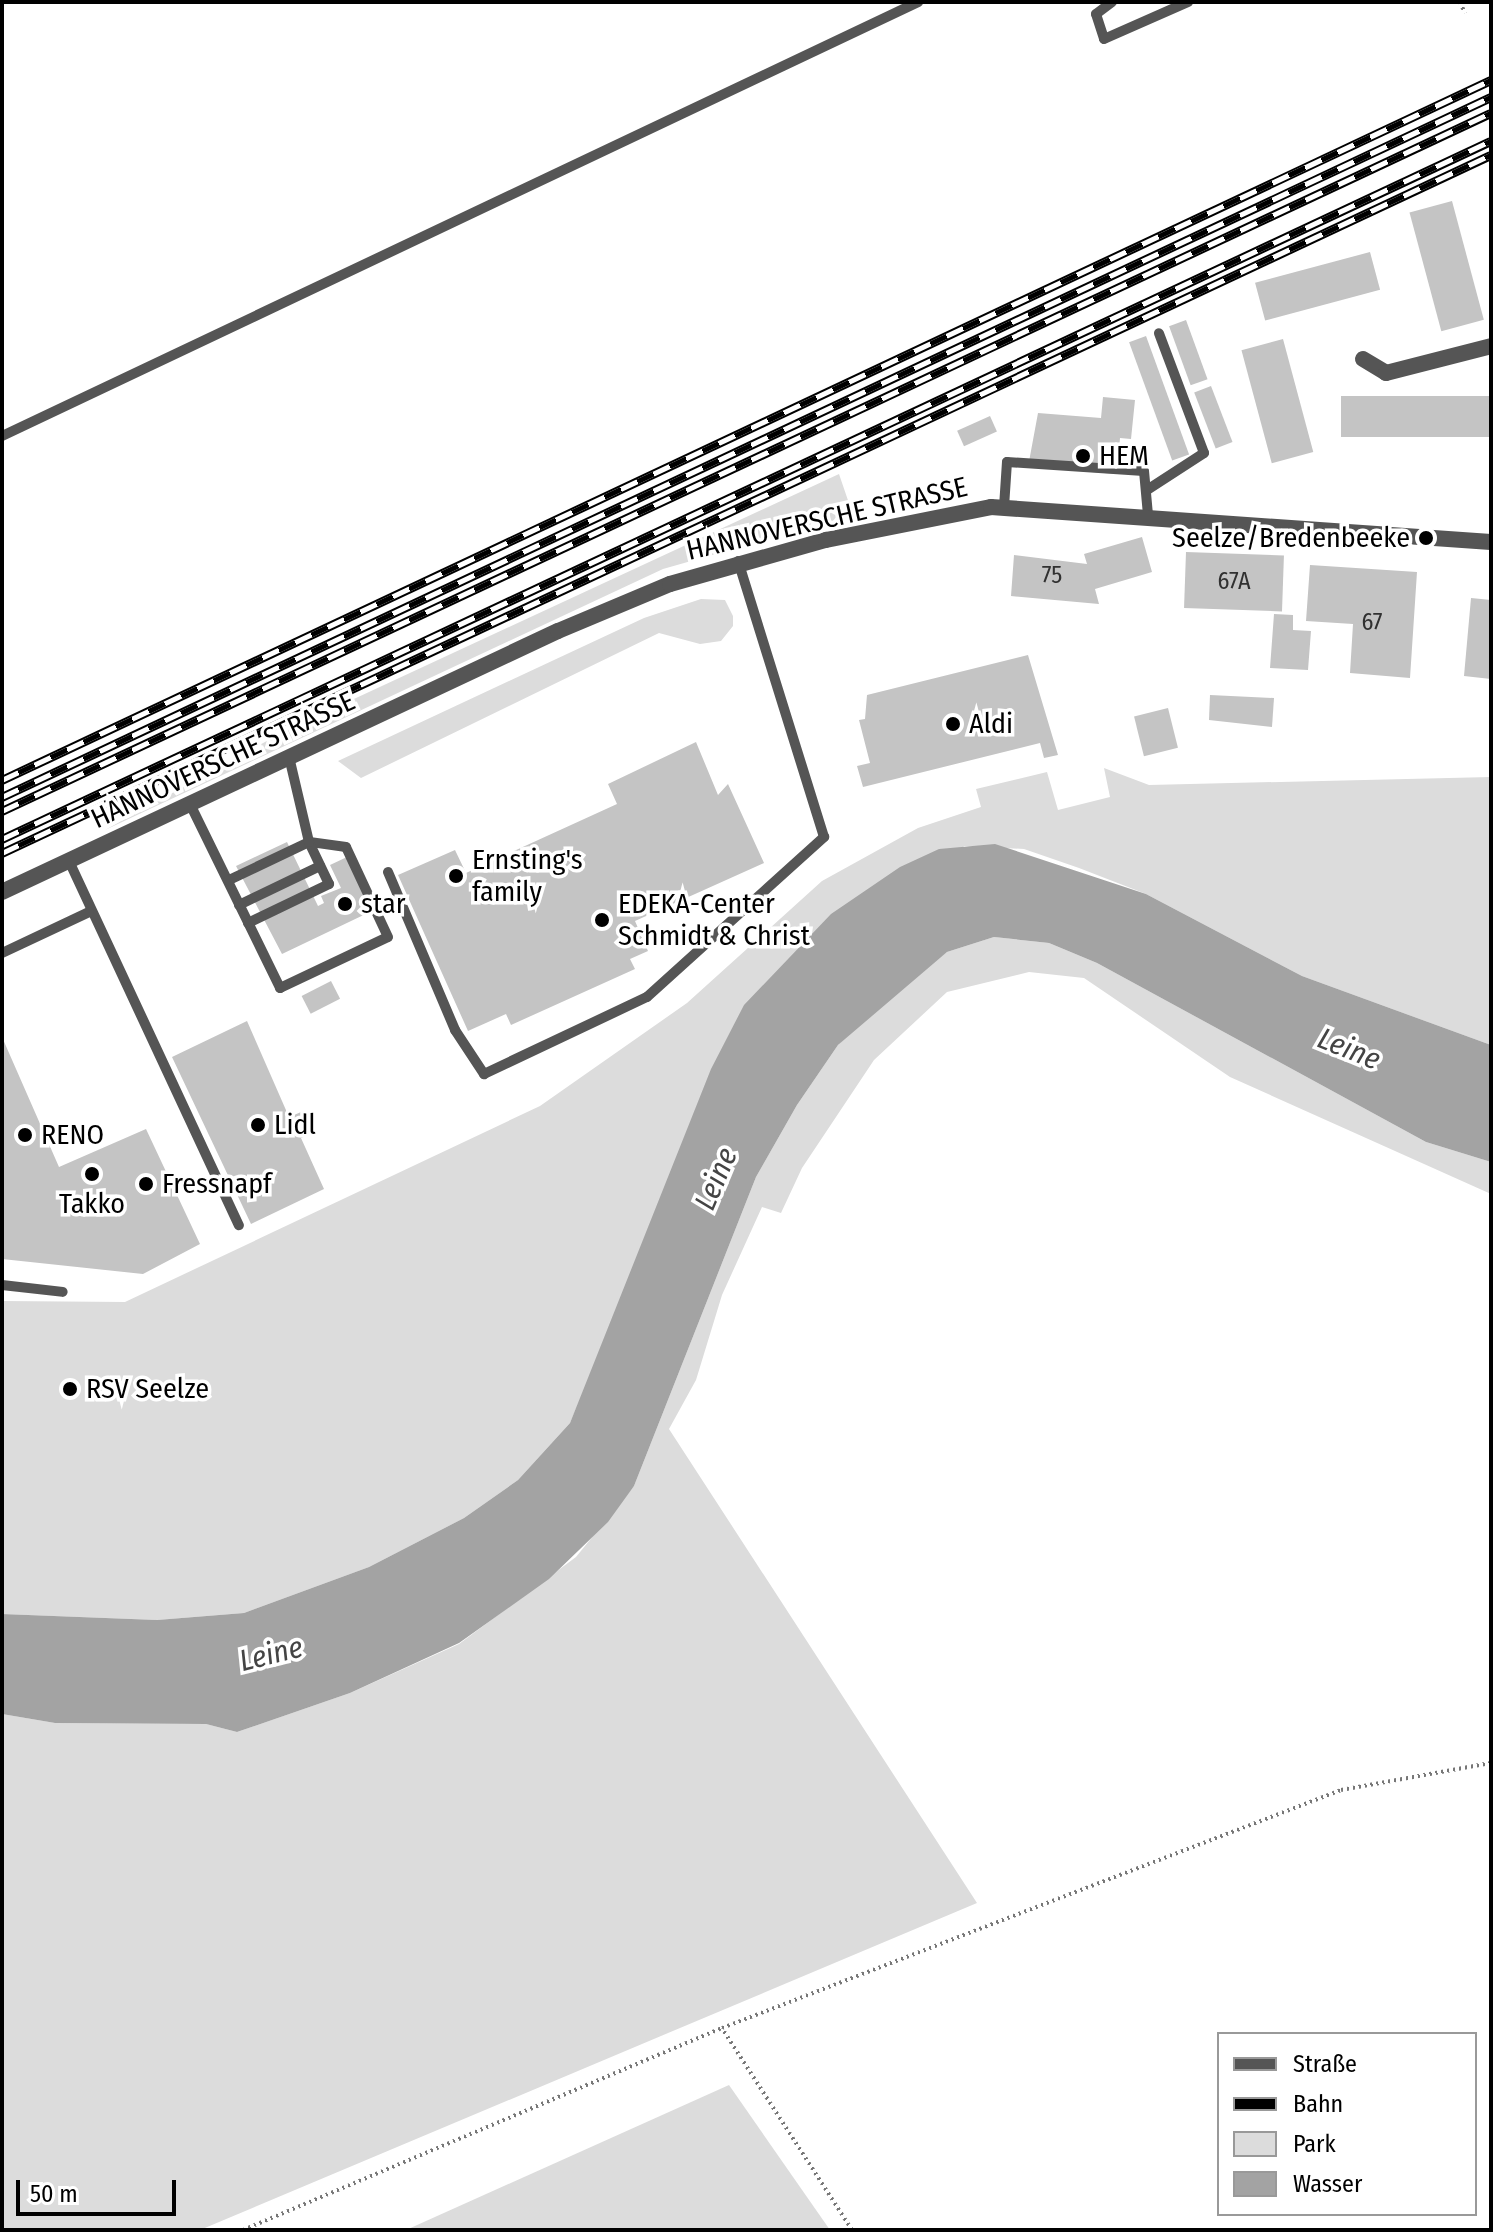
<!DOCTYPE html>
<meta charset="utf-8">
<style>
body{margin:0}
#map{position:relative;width:1493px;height:2232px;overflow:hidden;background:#fff;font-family:"Fira Sans Condensed",sans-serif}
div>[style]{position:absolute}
.green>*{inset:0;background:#dcdcdc}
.water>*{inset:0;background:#a3a3a3}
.building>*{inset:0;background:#c4c4c4;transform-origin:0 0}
.path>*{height:4px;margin-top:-2px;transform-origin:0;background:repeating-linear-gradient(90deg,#777 0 2px,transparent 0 6px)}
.service>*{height:10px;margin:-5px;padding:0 5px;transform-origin:5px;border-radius:5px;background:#555}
.minor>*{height:16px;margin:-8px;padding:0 8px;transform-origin:8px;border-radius:8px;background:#555}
.tertiary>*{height:16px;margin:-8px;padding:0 8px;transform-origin:8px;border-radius:8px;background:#555}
.rail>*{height:9px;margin-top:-4.5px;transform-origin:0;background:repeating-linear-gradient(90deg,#fff 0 18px,#000 0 36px);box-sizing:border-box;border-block:2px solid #000}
.dots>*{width:22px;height:22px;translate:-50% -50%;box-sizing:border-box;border:4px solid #fff;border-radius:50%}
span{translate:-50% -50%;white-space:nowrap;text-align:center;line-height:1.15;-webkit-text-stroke:7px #fff;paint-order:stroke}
.number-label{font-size:24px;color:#313131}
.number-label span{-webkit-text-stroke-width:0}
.poi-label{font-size:28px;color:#000}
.left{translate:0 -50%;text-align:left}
.right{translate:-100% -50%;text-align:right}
.street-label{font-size:28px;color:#000}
.water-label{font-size:30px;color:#444;font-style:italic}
.frame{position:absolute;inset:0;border:4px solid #000;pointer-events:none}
.legend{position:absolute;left:1217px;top:2032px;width:260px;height:184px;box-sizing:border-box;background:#fff;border:2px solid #999;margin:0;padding:10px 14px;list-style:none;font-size:24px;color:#000}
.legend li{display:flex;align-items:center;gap:16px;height:40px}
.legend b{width:40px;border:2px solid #999}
.scale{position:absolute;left:16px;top:2180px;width:160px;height:36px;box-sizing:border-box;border:4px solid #000;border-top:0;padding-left:10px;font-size:24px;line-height:28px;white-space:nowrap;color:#000;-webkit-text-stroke:6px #fff;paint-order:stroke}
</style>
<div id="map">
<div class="green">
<i style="clip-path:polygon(839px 474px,853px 515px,663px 569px,105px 830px,285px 731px)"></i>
<i style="clip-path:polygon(701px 599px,725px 600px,733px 616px,733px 626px,721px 641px,700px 644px,659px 633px,361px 778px,338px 761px,644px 618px)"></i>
<i style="clip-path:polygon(1104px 768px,1149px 785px,1491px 777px,1491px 1045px,1302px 976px,1146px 894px,1079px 868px,1024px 849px,964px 846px,631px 1279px,570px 1423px,518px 1480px,464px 1518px,369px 1567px,244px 1613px,157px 1620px,2px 1614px,2px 1301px,125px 1302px,540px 1106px,687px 1003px,822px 881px,918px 828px,981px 807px,976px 789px,1047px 772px,1058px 810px,1110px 797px)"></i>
<i style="clip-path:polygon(994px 937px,1049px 943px,1097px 963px,1426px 1142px,1491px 1162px,1491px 1194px,1230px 1077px,1084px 978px,1029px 972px,947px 992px,874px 1060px,802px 1168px,781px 1213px,762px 1207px,722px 1295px,696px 1380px,669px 1429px,977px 1903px,200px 2230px,2px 2230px,2px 1714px,55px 1723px,206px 1724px,237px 1732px,350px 1693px,459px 1644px,576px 1557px,634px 1486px,756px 1177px,797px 1105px,838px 1045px,896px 990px,947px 952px)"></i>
<i style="clip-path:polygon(729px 2085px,830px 2230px,406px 2230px)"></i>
</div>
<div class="water">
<i style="clip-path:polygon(995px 844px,1146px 894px,1302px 976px,1491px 1045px,1491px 1162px,1426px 1142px,1097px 963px,1049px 943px,994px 937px,947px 952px,838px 1045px,797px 1105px,756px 1177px,634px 1486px,608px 1522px,549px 1579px,459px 1643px,350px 1693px,237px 1732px,206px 1724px,55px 1723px,2px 1714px,2px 1614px,157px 1620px,244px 1613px,369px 1567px,464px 1518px,518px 1480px,570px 1423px,711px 1069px,744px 1005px,831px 914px,900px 867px,939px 849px)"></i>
</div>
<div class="building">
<i style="left:1452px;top:201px;width:123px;height:44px;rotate:75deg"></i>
<i style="left:1370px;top:252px;width:39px;height:119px;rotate:75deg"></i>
<i style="left:1186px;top:320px;width:63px;height:18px;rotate:70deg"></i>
<i style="left:1146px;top:336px;width:126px;height:18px;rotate:70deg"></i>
<i style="left:1283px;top:339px;width:117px;height:43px;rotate:75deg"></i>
<i style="left:1211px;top:386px;width:60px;height:18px;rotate:69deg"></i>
<i style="left:1491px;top:396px;width:41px;height:150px;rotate:90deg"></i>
<i style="clip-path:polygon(1103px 397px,1135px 400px,1131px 439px,1120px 438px,1117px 474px,1028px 467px,1038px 413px,1101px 418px)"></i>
<i style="left:990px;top:416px;width:17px;height:36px;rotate:66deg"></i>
<i style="clip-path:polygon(1142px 537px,1152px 572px,1095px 589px,1099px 604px,1011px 596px,1014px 555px,1087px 564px,1084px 554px)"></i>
<i style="left:1186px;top:552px;width:98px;height:56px;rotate:2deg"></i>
<i style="clip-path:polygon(1310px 565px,1417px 572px,1410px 678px,1350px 673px,1353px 624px,1306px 621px)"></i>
<i style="clip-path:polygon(1471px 598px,1491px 600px,1491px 679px,1464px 676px)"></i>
<i style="clip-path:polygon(1274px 614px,1293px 615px,1293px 630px,1311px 631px,1308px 670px,1270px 668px)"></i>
<i style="clip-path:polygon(1028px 655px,1058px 755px,1044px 758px,1040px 743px,863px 787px,857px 766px,870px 763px,859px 720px,865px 719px,867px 695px)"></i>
<i style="clip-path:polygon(1210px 695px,1274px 698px,1272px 727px,1209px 720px)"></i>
<i style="left:1168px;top:708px;width:41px;height:35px;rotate:76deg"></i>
<i style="clip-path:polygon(696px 742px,718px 795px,728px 784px,764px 863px,635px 921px,648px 951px,630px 959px,635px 969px,511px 1025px,506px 1014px,468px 1031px,398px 875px,455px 850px,466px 873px,617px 804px,608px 784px)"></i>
<i style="clip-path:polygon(287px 842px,318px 906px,324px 903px,321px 896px,341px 888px,330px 865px,347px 857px,372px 911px,282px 954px,236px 866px)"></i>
<i style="left:331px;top:981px;width:20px;height:33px;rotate:63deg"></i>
<i style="clip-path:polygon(247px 1021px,289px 1117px,306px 1110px,316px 1132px,301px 1138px,324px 1189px,251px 1224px,172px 1057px)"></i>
<i style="clip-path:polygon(2px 1037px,59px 1167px,146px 1129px,200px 1244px,143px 1274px,2px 1259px)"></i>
</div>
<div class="path">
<i style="left:1460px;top:2px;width:12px;rotate:66deg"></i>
<i style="left:243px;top:2230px;width:520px;rotate:-22.87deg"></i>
<i style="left:852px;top:2230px;width:240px;rotate:-122.8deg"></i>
<i style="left:722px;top:2028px;width:663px;rotate:-21.03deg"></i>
<i style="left:1341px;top:1790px;width:152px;rotate:-10.2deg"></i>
</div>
<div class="service">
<i style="left:1112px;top:2px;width:20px;rotate:143deg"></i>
<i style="left:1096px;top:14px;width:26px;rotate:72deg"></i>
<i style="left:1104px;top:39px;width:92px;rotate:-23.8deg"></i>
<i style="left:2px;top:436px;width:1014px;rotate:-25.35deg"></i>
<i style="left:1147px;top:490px;width:68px;rotate:-33deg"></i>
<i style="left:1204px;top:453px;width:128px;rotate:-110.6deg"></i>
<i style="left:1004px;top:507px;width:45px;rotate:-86.2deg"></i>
<i style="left:1007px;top:462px;width:137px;rotate:3.8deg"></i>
<i style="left:1144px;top:471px;width:44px;rotate:84.8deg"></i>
<i style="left:190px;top:804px;width:205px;rotate:63.9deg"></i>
<i style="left:280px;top:988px;width:119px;rotate:-25.3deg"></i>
<i style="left:388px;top:937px;width:99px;rotate:-115deg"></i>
<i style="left:346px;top:847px;width:37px;rotate:-172deg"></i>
<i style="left:309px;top:842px;width:89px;rotate:154.6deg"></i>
<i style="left:69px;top:861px;width:402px;rotate:65deg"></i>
<i style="left:388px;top:872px;width:172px;rotate:67deg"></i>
<i style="left:455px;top:1030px;width:53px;rotate:56.6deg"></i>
<i style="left:484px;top:1074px;width:180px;rotate:-25.3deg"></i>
<i style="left:647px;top:997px;width:239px;rotate:-42.1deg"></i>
<i style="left:824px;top:837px;width:289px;rotate:-107.3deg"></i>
<i style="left:239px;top:905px;width:90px;rotate:-25.7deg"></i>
<i style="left:248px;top:923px;width:90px;rotate:-25.7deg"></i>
<i style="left:329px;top:884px;width:47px;rotate:-115.5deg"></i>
<i style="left:309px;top:842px;width:87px;rotate:-103.2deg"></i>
<i style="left:2px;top:953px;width:96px;rotate:-25.2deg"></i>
<i style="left:2px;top:1285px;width:61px;rotate:6.5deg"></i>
</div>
<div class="minor">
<i style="left:1363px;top:359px;width:27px;rotate:31deg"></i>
<i style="left:1386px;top:373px;width:108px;rotate:-14.4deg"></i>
</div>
<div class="tertiary">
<i style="left:2px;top:892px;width:614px;rotate:-25.15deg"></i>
<i style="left:558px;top:631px;width:121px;rotate:-22.8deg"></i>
<i style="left:670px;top:584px;width:162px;rotate:-15.8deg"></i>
<i style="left:826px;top:540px;width:168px;rotate:-11.3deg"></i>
<i style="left:991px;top:507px;width:501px;rotate:4deg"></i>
</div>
<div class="rail">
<i style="left:2px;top:780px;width:1645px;rotate:-25.18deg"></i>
<i style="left:2px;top:797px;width:1645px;rotate:-25.18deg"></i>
<i style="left:2px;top:811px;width:1644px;rotate:-25.12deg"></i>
<i style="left:2px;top:839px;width:1644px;rotate:-25.12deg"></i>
<i style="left:2px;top:853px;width:1644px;rotate:-25.12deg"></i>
</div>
<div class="dots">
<i style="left:1083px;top:456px;background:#000"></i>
<i style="left:1426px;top:538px;background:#000"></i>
<i style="left:953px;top:724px;background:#000"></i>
<i style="left:456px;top:876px;background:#000"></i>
<i style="left:345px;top:904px;background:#000"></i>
<i style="left:602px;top:920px;background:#000"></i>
<i style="left:258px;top:1125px;background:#000"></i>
<i style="left:25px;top:1135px;background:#000"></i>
<i style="left:92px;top:1174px;background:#000"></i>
<i style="left:146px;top:1184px;background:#000"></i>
<i style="left:70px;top:1389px;background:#000"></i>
</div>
<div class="number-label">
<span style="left:1052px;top:576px">75</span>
<span style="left:1234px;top:582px">67A</span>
<span style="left:1372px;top:623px">67</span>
</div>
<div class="poi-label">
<span class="left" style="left:1099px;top:456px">HEM</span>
<span class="right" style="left:1410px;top:538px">Seelze/Bredenbeeke</span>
<span class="left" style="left:969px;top:724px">Aldi</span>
<span class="left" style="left:472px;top:876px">Ernsting's<br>family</span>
<span class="left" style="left:361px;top:904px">star</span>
<span class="left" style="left:618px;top:920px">EDEKA-Center<br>Schmidt &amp; Christ</span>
<span class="left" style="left:274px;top:1125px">Lidl</span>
<span class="left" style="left:41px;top:1135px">RENO</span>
<span class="left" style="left:162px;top:1184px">Fressnapf</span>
<span style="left:92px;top:1204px">Takko</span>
<span class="left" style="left:86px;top:1389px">RSV Seelze</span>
</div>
<div class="street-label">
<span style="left:827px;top:519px;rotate:-13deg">HANNOVERSCHE STRASSE</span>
<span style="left:223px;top:760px;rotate:-25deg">HANNOVERSCHE STRASSE</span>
</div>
<div class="water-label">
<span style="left:1349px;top:1049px;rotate:22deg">Leine</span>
<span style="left:716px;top:1179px;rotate:-67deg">Leine</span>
<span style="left:271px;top:1654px;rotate:-14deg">Leine</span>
</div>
<div class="frame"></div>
<ul class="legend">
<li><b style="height:10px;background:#555"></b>Straße</li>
<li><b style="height:10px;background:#000"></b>Bahn</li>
<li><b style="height:22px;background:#dcdcdc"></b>Park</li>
<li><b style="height:22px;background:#a3a3a3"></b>Wasser</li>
</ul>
<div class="scale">50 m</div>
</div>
